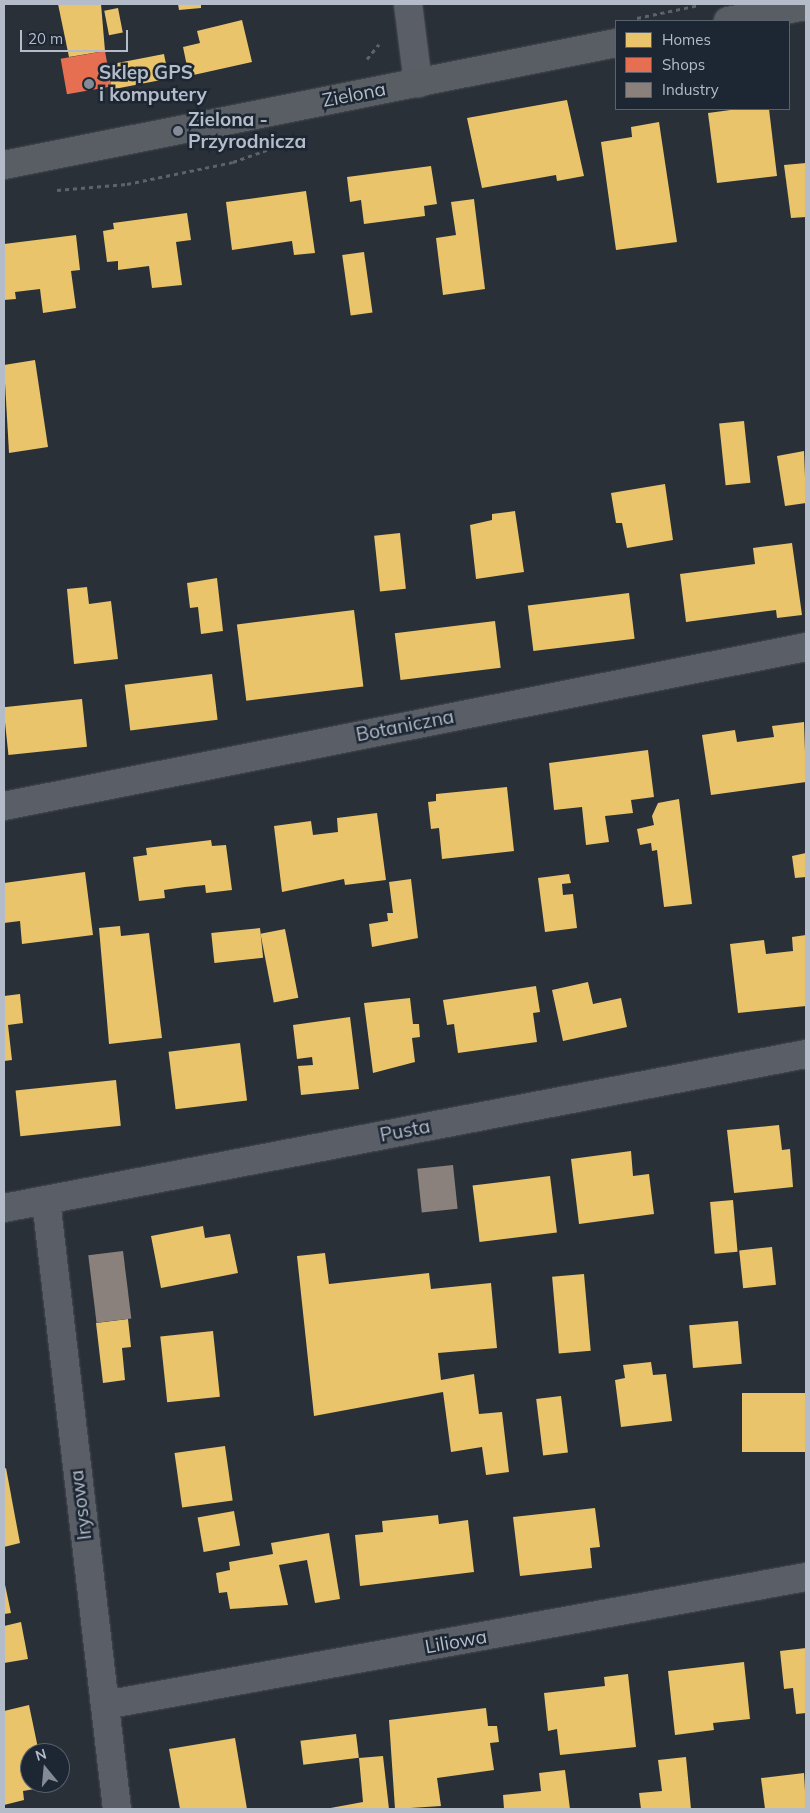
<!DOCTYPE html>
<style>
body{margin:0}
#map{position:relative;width:810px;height:1813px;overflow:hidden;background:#2a3038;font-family:Mulish,sans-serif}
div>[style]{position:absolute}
.homes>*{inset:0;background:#e9c46a;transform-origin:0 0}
.shops>*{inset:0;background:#e76f51;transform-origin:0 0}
.industry>*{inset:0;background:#8a817c;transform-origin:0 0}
.path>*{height:3px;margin-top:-1.5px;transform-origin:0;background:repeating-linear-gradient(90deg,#5d636a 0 4px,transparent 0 8px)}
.roads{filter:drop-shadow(0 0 1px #484c53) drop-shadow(0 0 1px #484c53)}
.street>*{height:28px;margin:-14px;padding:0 14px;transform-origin:14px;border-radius:14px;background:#5a5e66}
.secondary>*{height:28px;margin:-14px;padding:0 14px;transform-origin:14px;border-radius:14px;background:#595d64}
.dots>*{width:14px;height:14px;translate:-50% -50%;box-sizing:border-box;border:2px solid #1d2633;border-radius:50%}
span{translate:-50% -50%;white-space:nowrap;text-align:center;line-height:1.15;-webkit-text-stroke:5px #1d2633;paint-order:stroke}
.poi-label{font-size:19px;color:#b4bcc9;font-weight:700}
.left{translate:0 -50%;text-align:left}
.street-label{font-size:19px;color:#b4bcc9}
.frame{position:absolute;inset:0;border:5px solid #b4bcc9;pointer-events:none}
.legend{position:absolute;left:615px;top:20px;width:175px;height:90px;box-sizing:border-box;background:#1d2633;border:1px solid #59626f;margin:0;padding:6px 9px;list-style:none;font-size:15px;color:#b4bcc9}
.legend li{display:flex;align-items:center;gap:10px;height:25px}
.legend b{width:25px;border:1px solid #59626f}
.north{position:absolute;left:20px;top:1743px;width:50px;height:50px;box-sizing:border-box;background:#1d2633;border:1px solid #59626f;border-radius:50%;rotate:343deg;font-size:14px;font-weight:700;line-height:20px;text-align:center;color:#b4bcc9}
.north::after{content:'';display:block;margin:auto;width:18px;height:22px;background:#848b96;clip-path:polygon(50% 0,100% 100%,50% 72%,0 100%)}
.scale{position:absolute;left:20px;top:30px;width:108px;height:22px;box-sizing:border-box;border:2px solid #b4bcc9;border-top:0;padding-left:6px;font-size:15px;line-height:18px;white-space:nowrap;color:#b4bcc9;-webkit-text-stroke:4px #1d2633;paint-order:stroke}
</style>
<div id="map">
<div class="homes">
<i style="clip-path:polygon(58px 4px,101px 4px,105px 51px,69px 57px)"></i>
<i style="clip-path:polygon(178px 4px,201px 4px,201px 8px,179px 10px)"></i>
<i style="left:118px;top:8px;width:25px;height:14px;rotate:79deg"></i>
<i style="clip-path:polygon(242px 20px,252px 62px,189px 76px,183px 47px,200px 43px,197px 31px)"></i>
<i style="left:164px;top:54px;width:25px;height:58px;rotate:79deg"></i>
<i style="clip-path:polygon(567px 100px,584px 176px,557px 181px,556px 175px,482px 188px,467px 118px)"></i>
<i style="clip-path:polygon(738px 109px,769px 109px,777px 176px,717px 183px,708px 113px)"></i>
<i style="clip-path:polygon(659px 122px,677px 242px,616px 250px,601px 142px,632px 137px,631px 127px)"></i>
<i style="clip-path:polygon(806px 163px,806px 217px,791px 218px,784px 165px)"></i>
<i style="clip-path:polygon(431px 166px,437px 204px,424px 206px,425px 216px,364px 224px,361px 200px,350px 202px,347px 177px)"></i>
<i style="clip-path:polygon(306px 191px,315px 253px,294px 255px,292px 241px,232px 250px,226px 202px)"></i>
<i style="clip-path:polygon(474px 199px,485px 289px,443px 295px,436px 238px,456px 235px,451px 202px)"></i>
<i style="clip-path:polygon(187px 213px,191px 240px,176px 242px,182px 285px,152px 288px,149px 266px,118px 270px,118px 261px,107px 262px,103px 231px,114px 229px,113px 223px)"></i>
<i style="clip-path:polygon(76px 235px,80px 270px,71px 271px,76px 308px,43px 313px,40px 289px,15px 292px,16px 299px,4px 300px,4px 244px)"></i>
<i style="left:364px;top:252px;width:61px;height:22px;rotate:82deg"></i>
<i style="clip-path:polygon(35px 360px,48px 447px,9px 453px,4px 365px)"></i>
<i style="left:744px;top:421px;width:62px;height:25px;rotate:84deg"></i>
<i style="clip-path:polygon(804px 451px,806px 503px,785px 506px,777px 456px)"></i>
<i style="clip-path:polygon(665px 484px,673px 540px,627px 548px,622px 523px,616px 523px,611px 493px)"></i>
<i style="clip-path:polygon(515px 511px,524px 572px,476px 579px,470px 525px,492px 520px,492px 514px)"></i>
<i style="left:400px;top:533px;width:56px;height:26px;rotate:84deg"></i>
<i style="clip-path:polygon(792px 543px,802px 615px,777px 618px,776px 610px,686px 622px,680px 574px,755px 564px,753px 548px)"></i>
<i style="clip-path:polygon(217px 578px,223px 631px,201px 634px,198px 607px,190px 608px,187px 583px)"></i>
<i style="clip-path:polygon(87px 587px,89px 604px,111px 601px,118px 659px,74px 664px,67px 589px)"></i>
<i style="left:629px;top:593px;width:46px;height:102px;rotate:83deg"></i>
<i style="left:354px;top:610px;width:77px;height:118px;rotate:83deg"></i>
<i style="left:495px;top:621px;width:47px;height:101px;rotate:83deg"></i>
<i style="left:212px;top:674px;width:46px;height:88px;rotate:83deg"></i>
<i style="left:82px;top:699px;width:48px;height:79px;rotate:84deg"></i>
<i style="clip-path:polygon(804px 722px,806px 782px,711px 795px,702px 735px,735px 730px,737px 742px,774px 737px,772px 726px)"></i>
<i style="clip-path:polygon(648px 750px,654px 797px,631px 800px,633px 813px,605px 816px,609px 842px,586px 845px,582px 807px,554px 810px,549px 763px)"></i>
<i style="clip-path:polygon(507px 787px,514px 851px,442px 859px,439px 828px,431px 829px,428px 802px,436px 801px,436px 794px)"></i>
<i style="clip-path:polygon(679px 799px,692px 904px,664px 907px,657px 850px,652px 851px,651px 843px,640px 845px,637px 829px,654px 825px,652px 816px,658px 803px)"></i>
<i style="clip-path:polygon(377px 813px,386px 880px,345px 885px,344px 879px,282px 892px,274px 826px,311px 821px,313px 835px,338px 832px,337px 818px)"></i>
<i style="clip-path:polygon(211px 840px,212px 846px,226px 845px,232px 890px,206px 893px,205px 885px,185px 887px,164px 890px,165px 898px,139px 901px,133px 857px,147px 855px,146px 848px)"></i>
<i style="clip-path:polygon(806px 853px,806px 877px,795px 878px,792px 856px)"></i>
<i style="clip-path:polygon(85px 872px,93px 935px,22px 944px,20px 921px,4px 923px,4px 883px)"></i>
<i style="clip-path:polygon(569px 874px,571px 883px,562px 884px,563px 895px,573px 894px,577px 928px,545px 932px,538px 878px)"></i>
<i style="clip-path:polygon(411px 879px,418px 938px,372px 947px,369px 924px,388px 921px,387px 913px,393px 913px,389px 882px)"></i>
<i style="clip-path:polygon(120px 926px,121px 936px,149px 933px,162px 1038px,109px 1044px,99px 928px)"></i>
<i style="left:260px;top:928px;width:30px;height:49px;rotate:84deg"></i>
<i style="left:285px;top:929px;width:70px;height:25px;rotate:79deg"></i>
<i style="clip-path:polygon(806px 935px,806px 1006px,738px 1013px,730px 944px,764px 940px,766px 954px,793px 951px,792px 937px)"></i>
<i style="clip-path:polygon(588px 982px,593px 1004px,621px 998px,627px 1027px,563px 1041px,552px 990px)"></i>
<i style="clip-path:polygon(536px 986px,540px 1012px,533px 1013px,537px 1042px,458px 1053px,454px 1024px,447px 1025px,443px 1000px)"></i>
<i style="clip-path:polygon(20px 994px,23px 1023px,8px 1025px,12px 1060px,4px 1061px,4px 996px)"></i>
<i style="clip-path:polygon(410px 998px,413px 1024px,419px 1024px,420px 1037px,412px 1038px,415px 1062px,373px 1073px,364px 1003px)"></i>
<i style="clip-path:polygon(350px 1017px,359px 1089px,301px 1095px,298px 1066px,313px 1065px,312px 1057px,297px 1059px,293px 1025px)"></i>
<i style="left:240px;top:1043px;width:58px;height:72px;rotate:83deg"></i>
<i style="left:116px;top:1080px;width:46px;height:101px;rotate:84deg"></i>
<i style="clip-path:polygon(779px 1125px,782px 1150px,790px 1149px,793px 1187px,734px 1193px,727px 1130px)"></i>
<i style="clip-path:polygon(631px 1151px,633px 1176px,649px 1174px,654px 1214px,579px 1224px,571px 1159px)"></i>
<i style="left:550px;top:1176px;width:57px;height:78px;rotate:83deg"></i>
<i style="left:733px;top:1200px;width:52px;height:23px;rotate:85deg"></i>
<i style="clip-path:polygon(203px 1226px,205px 1238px,230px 1234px,238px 1273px,161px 1288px,151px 1236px)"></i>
<i style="left:772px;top:1247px;width:38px;height:33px;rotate:84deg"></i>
<i style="clip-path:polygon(325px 1253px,329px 1284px,429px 1273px,431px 1289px,491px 1283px,497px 1348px,438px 1353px,441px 1380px,474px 1374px,479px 1414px,502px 1412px,509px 1472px,486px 1475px,482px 1447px,451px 1452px,443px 1392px,314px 1416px,297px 1256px)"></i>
<i style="left:584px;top:1274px;width:77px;height:32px;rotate:85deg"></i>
<i style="clip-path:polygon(128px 1319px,131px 1347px,122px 1348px,125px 1380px,103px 1383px,96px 1323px)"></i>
<i style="left:738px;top:1321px;width:43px;height:49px;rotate:85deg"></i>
<i style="left:213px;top:1331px;width:66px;height:53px;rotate:84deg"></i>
<i style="clip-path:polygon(651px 1362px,653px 1375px,666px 1374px,672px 1421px,621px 1427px,615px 1380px,625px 1378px,623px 1365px)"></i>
<i style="left:806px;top:1393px;width:59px;height:64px;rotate:90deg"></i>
<i style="left:561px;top:1396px;width:57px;height:25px;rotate:83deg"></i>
<i style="left:225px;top:1446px;width:55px;height:51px;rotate:82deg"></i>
<i style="clip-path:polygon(6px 1468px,20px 1543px,4px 1547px,4px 1469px)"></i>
<i style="clip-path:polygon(595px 1508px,600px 1547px,590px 1548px,592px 1568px,520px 1576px,513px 1517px)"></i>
<i style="left:234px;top:1511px;width:35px;height:37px;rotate:80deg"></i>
<i style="clip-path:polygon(438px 1515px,439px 1524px,468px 1520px,474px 1572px,360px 1586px,355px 1535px,383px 1532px,382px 1521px)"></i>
<i style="clip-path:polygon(329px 1533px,340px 1599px,315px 1603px,307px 1560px,279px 1565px,288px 1605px,230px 1609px,227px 1592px,219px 1593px,216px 1573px,230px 1570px,229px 1562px,273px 1554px,271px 1543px)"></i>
<i style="clip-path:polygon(4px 1580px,11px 1613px,4px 1614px)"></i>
<i style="clip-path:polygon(21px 1622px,28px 1659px,4px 1663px,4px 1626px)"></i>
<i style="clip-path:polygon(806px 1648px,806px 1713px,796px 1714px,793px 1688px,784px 1689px,780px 1651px)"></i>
<i style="clip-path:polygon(744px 1662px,750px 1719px,713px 1723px,714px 1730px,675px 1735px,668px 1671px)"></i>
<i style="clip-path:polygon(628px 1674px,636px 1747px,560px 1755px,557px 1729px,548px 1731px,544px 1693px,605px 1686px,604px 1677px)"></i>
<i style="clip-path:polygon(29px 1705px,39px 1753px,30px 1753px,30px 1783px,45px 1783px,46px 1787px,23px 1791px,24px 1800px,4px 1805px,4px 1711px)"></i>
<i style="clip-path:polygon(486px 1708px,488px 1726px,497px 1726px,499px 1742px,490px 1743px,494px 1770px,437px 1778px,441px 1806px,395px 1809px,389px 1720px)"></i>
<i style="left:356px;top:1734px;width:24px;height:56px;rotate:83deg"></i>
<i style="clip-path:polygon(235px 1738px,247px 1809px,180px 1809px,169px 1749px)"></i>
<i style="clip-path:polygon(383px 1756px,389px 1809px,325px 1809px,363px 1802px,359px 1758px)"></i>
<i style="clip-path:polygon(686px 1757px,691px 1809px,641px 1809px,639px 1793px,662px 1791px,658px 1760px)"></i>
<i style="clip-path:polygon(565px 1770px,570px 1809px,504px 1809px,503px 1795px,541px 1791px,539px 1773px)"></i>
<i style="clip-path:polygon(804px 1773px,806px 1809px,765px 1809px,761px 1778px)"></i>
</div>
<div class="shops">
<i style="left:105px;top:51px;width:36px;height:45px;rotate:80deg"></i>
</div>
<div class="industry">
<i style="left:453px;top:1165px;width:44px;height:36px;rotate:84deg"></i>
<i style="left:123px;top:1251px;width:68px;height:35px;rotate:83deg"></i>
</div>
<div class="path">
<i style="left:637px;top:18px;width:63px;rotate:-11.8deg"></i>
<i style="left:367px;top:59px;width:19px;rotate:-51deg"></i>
<i style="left:57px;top:190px;width:70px;rotate:-4.9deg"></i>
<i style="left:127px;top:184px;width:108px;rotate:-11.7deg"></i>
<i style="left:233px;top:162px;width:45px;rotate:-19.7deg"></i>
</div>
<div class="roads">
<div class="street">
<i style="left:408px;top:4px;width:80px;rotate:82.8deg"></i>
<i style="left:4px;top:806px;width:818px;rotate:-11.21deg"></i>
<i style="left:46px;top:1200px;width:613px;rotate:83.35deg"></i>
<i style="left:4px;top:1208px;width:817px;rotate:-10.87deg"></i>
<i style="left:105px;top:1705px;width:713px;rotate:-10.35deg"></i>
</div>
<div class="secondary">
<i style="left:728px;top:21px;width:79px;rotate:-10.9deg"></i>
<i style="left:4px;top:165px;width:624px;rotate:-11.27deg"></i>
</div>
</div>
<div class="dots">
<i style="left:89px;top:84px;background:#848b96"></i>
<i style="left:178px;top:131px;background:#848b96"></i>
</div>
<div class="poi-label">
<span class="left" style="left:99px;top:84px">Sklep GPS<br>i komputery</span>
<span class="left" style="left:188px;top:131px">Zielona -<br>Przyrodnicza</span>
</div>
<div class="street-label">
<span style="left:354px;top:95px;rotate:-11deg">Zielona</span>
<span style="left:405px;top:726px;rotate:-11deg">Botaniczna</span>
<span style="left:405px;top:1131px;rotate:-11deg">Pusta</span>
<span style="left:81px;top:1505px;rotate:-97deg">Irysowa</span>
<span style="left:456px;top:1642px;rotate:-10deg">Liliowa</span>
</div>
<div class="frame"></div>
<ul class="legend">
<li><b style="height:14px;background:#e9c46a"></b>Homes</li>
<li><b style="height:14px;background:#e76f51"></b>Shops</li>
<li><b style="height:14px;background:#8a817c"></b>Industry</li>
</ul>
<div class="north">N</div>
<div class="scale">20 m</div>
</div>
